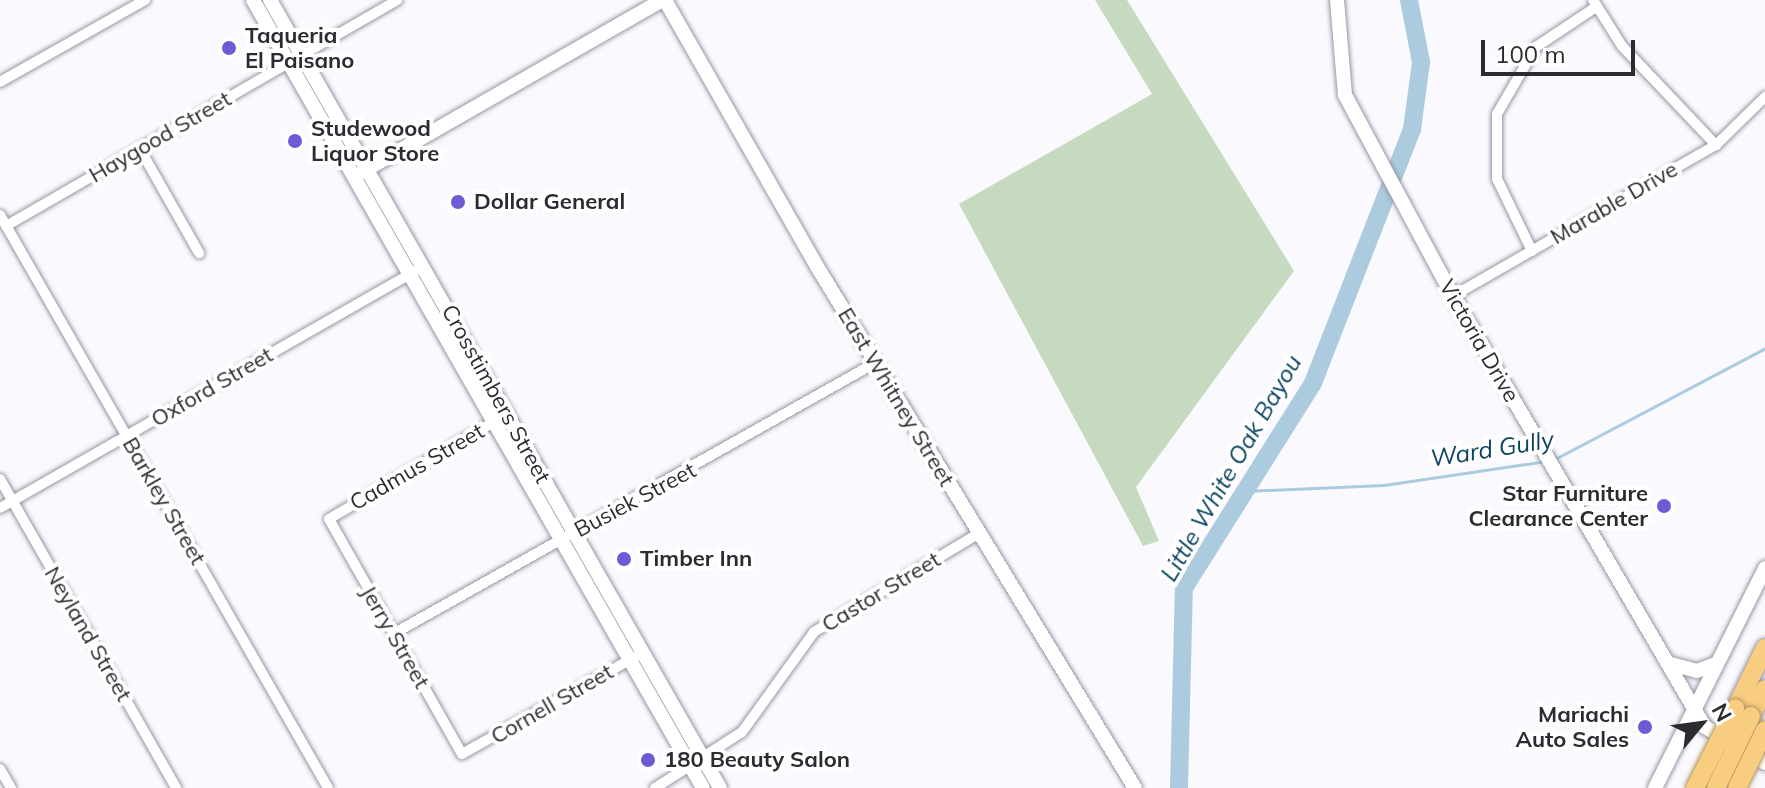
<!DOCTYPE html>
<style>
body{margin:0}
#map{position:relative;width:1765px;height:788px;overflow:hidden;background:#faf9fd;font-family:Mulish,sans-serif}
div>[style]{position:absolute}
.green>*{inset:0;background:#c5dabf}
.stream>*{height:3px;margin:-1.5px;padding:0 1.5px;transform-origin:1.5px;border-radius:1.5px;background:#accbde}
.river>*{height:18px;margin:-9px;padding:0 9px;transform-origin:9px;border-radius:9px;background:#accbde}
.roads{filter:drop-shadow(0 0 2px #9795a5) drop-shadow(0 0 2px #9795a5)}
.street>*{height:10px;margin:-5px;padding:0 5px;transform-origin:5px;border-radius:5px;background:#fff}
.secondary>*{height:14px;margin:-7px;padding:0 7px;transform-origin:7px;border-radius:7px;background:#fff}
.highway>*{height:18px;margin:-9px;padding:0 9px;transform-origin:9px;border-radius:9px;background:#f9cd7f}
.bridges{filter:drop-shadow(0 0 2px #b19464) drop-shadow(0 0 2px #b19464)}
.highway-bridge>*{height:18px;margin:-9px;padding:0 9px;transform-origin:9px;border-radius:9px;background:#f9cd7f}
.dots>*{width:22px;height:22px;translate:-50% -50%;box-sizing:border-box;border:4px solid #fff;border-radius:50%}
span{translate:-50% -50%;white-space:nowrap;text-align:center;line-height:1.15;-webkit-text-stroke:8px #fff;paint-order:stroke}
.poi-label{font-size:22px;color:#2b2b31;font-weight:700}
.left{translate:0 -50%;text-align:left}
.right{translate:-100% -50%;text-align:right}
.street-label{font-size:22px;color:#2b2b31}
.water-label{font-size:24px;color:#0c4561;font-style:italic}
.north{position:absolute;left:1661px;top:684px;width:80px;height:80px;-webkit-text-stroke:6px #fff;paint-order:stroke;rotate:61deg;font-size:22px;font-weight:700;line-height:32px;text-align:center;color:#2b2b31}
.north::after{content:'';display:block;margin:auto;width:28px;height:36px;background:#2b2b31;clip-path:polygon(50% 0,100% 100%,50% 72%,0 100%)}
.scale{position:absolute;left:1481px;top:40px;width:154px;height:36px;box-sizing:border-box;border:4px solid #2b2b31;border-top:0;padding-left:10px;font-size:24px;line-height:28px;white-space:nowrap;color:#2b2b31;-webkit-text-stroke:6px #fff;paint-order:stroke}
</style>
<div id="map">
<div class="green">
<i style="clip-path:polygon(1095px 0,1127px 0,1294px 271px,1136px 487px,1159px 541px,1143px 546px,959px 204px,1152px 94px)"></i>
</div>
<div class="stream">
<i style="left:1553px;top:460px;width:240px;rotate:-27.8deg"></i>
<i style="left:1245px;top:491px;width:139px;rotate:-2.5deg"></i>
<i style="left:1384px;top:485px;width:164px;rotate:-8.4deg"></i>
</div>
<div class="river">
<i style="left:1179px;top:788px;width:200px;rotate:-88.6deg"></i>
<i style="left:1184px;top:588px;width:242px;rotate:-57.8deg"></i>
<i style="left:1313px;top:383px;width:273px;rotate:-68.7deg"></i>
<i style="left:1412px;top:129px;width:68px;rotate:-82.3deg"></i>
<i style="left:1421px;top:62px;width:63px;rotate:-101deg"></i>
</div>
<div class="roads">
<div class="street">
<i style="left:1593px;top:0;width:54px;rotate:57.8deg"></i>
<i style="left:1622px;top:46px;width:137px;rotate:46.5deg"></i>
<i style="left:0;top:82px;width:167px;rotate:-29.5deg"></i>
<i style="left:140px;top:149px;width:120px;rotate:60.4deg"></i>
<i style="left:0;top:215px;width:660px;rotate:60.21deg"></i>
<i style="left:6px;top:226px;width:452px;rotate:-30deg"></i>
<i style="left:1532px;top:251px;width:80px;rotate:-115.9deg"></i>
<i style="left:1497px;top:179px;width:65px;rotate:-90deg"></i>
<i style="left:1497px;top:114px;width:78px;rotate:-59.8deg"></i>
<i style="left:1536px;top:47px;width:72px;rotate:-33.7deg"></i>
<i style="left:1453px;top:296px;width:303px;rotate:-29.9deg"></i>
<i style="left:1716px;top:145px;width:69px;rotate:-44.4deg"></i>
<i style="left:497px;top:420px;width:195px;rotate:149.5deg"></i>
<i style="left:329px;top:519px;width:270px;rotate:60.5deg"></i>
<i style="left:462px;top:754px;width:198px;rotate:-29.3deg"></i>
<i style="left:0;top:479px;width:356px;rotate:60.3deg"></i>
<i style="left:0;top:508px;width:478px;rotate:-29.7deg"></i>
<i style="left:393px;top:634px;width:553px;rotate:-29.35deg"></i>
<i style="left:0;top:769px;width:22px;rotate:60deg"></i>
<i style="left:655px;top:788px;width:103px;rotate:-32.8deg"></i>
<i style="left:742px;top:732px;width:123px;rotate:-54.2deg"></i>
<i style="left:814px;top:632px;width:191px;rotate:-30.9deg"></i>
</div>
<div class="secondary">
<i style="left:253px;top:0;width:907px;rotate:60.27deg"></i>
<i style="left:270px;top:0;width:907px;rotate:60.27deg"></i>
<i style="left:665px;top:0;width:314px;rotate:60.3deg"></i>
<i style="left:821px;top:273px;width:603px;rotate:58.63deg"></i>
<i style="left:1337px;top:0;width:95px;rotate:85.2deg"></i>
<i style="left:1345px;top:95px;width:228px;rotate:61.8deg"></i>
<i style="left:1453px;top:296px;width:499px;rotate:59.7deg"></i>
<i style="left:1705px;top:727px;width:70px;rotate:31deg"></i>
<i style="left:362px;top:172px;width:346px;rotate:-29.8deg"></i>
<i style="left:1671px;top:664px;width:27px;rotate:15deg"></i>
<i style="left:1697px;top:671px;width:19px;rotate:-21deg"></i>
<i style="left:1655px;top:788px;width:246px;rotate:-63.4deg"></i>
</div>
<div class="highway">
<i style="left:1735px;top:709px;width:68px;rotate:-63.8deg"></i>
<i style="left:1751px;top:716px;width:30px;rotate:-63deg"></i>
</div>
</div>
<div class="bridges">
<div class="highway-bridge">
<i style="left:1695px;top:788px;width:89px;rotate:-63.1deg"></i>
<i style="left:1716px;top:788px;width:80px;rotate:-64.1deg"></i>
<i style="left:1737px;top:788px;width:64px;rotate:-64.2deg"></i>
</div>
</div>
<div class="dots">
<i style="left:229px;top:48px;background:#6d5ad4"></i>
<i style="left:295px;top:141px;background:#6d5ad4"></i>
<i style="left:458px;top:202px;background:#6d5ad4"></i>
<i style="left:1664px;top:506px;background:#6d5ad4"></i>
<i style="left:624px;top:559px;background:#6d5ad4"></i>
<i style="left:1645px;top:727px;background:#6d5ad4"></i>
<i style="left:648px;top:760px;background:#6d5ad4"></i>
</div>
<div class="poi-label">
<span class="left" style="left:245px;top:48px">Taqueria<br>El Paisano</span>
<span class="left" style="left:311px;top:141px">Studewood<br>Liquor Store</span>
<span class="left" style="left:474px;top:202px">Dollar General</span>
<span class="right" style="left:1648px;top:506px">Star Furniture<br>Clearance Center</span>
<span class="left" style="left:640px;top:559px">Timber Inn</span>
<span class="right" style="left:1629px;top:727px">Mariachi<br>Auto Sales</span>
<span class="left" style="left:664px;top:760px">180 Beauty Salon</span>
</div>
<div class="street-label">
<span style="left:160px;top:137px;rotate:-30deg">Haygood Street</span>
<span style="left:1614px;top:203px;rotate:-30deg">Marable Drive</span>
<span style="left:1479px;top:341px;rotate:60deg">Victoria Drive</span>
<span style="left:212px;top:387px;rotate:-30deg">Oxford Street</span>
<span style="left:496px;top:394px;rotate:61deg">Crosstimbers Street</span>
<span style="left:896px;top:397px;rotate:59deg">East Whitney Street</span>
<span style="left:417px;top:467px;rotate:-30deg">Cadmus Street</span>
<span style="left:635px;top:500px;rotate:-28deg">Busiek Street</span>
<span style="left:164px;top:501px;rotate:60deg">Barkley Street</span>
<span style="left:881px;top:592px;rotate:-31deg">Castor Street</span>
<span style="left:88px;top:634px;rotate:60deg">Neyland Street</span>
<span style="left:395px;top:637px;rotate:60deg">Jerry Street</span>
<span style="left:552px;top:704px;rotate:-30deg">Cornell Street</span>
</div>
<div class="water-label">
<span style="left:1492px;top:449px;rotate:-9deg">Ward Gully</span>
<span style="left:1231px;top:468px;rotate:-60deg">Little White Oak Bayou</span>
</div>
<div class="north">N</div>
<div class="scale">100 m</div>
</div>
